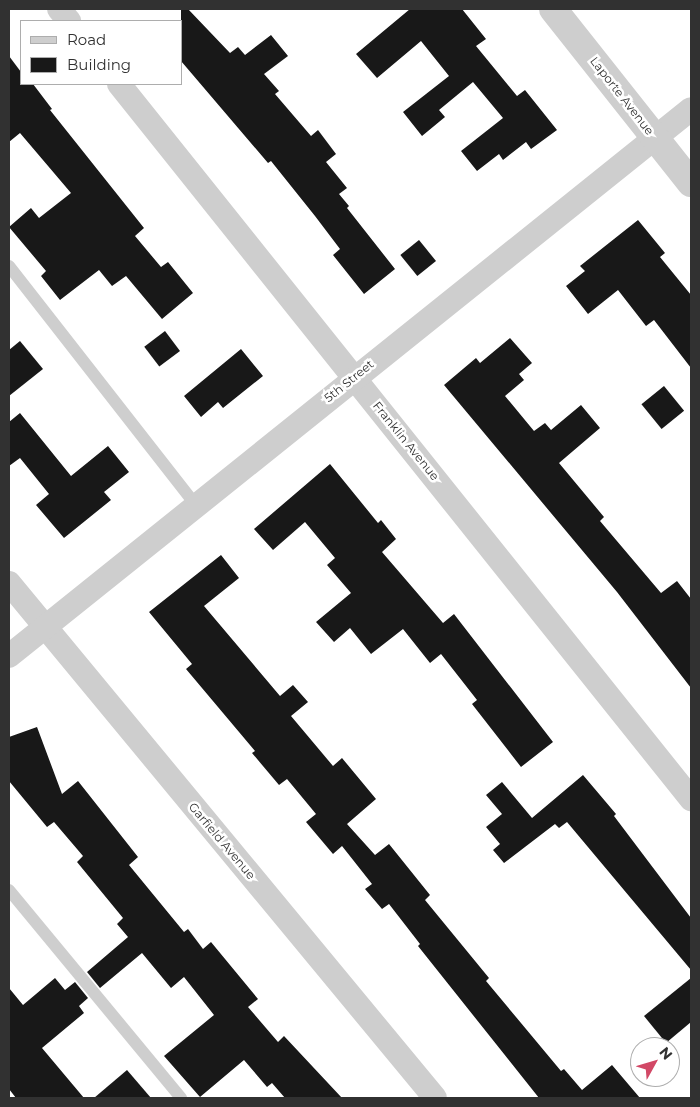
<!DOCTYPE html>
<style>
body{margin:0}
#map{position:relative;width:700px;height:1107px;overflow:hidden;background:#fff;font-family:Montserrat,sans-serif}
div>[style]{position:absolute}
.building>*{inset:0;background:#181818;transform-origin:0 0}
.service>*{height:12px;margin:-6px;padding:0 6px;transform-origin:6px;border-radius:6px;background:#cecece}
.minor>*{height:24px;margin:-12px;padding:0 12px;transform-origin:12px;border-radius:12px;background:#cecece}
.tertiary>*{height:28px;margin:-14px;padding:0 14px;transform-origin:14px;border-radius:14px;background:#cecece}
span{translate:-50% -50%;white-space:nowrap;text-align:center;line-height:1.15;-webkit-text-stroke:5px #fff;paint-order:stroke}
.street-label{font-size:12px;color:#313131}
.frame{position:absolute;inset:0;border:10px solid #313131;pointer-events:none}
.legend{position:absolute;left:20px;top:20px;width:162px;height:65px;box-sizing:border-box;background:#fff;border:1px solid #adadad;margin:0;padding:6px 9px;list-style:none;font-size:15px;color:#313131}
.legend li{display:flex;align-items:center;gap:10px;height:25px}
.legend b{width:25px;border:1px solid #adadad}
.north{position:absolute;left:630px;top:1037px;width:50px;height:50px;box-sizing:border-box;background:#fff;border:1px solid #adadad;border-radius:50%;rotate:51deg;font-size:14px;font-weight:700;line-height:20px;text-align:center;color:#313131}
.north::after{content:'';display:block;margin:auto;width:18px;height:22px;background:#d24866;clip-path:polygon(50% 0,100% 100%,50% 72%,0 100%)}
</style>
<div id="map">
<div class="building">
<i style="clip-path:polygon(181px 9px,188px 9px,230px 53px,238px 47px,245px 55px,271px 35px,288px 56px,264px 74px,279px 91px,275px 94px,311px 136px,318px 130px,336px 154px,326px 162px,347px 188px,339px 194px,349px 206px,347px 208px,395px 269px,364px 294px,333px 255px,340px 249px,315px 216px,271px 161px,268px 163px,181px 61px)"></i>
<i style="clip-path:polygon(410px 9px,462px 9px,486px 39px,476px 46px,517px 96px,525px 90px,557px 130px,531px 149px,526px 142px,503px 160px,499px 154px,477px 171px,461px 151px,503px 118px,473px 82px,439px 110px,445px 117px,422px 136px,403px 112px,449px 76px,421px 41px,377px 78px,356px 54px)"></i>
<i style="clip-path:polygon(9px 56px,21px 72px,21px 84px,33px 84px,52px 109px,50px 110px,144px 228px,135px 236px,161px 267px,168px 262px,193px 293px,162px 319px,126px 276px,112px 286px,99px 270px,60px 300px,41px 276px,46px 271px,9px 227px,31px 208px,39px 218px,71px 193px,20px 133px,9px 142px)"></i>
<i style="clip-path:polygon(638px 220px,665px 253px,660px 257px,691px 295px,691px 368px,654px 320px,646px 326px,618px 290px,588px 314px,566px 286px,585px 271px,580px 266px)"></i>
<i style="left:419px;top:240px;width:27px;height:24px;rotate:51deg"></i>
<i style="left:165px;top:331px;width:25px;height:26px;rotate:53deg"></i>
<i style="clip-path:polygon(510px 338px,532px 363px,519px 374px,524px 380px,505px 396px,534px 431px,545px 423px,551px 430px,581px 405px,600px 428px,559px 463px,604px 517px,600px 521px,661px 593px,677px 581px,691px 599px,691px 688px,617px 592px,444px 385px,476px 358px,480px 363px)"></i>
<i style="clip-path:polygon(20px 341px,43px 369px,9px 396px,9px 350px)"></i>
<i style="clip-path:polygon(241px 349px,263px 376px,223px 408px,218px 402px,201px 417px,184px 396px)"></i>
<i style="left:664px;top:386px;width:32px;height:29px;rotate:51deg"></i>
<i style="clip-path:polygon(20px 413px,71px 476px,108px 446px,129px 472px,104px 492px,111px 500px,64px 538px,36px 505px,49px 494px,20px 458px,9px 466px,9px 422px)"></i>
<i style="clip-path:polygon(330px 464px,378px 523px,381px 520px,396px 539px,382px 552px,443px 623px,454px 614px,553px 742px,521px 767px,472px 704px,477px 700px,441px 654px,430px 663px,403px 629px,371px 654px,350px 628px,334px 642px,316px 622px,351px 593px,327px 565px,335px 558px,305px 522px,273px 550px,254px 529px)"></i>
<i style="clip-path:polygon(221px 555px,239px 578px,204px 606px,280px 696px,293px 685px,308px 702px,291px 716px,333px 766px,342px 758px,376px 799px,347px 824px,375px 855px,389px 844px,430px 895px,425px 900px,489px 978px,486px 981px,561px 1071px,564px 1069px,582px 1090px,612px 1065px,640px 1098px,539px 1098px,418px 946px,420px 944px,389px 904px,382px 909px,365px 889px,372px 884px,342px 846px,333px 854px,306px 822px,316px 814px,287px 779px,279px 785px,252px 753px,255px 751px,186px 669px,192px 664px,149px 612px)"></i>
<i style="clip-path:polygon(37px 727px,62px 794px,78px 781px,138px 857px,129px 865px,184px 932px,188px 929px,203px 949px,211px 942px,258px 999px,248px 1007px,278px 1042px,284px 1036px,342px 1098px,285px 1098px,272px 1083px,267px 1087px,244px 1060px,200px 1097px,164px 1056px,214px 1015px,184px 977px,171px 988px,142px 953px,100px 988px,87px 972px,128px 937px,117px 924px,123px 918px,77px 862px,83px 856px,54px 822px,47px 827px,9px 781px,9px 737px)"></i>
<i style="clip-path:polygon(583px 775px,616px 814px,614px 816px,691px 918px,691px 970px,567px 822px,559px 828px,555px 824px,504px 863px,493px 850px,500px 844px,486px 827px,502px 814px,486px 795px,502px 782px,532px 818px)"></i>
<i style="clip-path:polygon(55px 978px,65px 990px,75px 982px,88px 998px,79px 1006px,84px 1013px,42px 1048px,84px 1098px,16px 1098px,9px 1089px,9px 988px,23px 1005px)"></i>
<i style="clip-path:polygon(691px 978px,691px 1022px,666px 1043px,644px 1016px)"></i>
<i style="clip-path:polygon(127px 1070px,151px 1098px,94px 1098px)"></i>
</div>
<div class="service">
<i style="left:9px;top:266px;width:303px;rotate:52deg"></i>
<i style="left:9px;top:890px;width:270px;rotate:50.4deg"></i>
</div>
<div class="minor">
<i style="left:59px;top:9px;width:16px;rotate:50deg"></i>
<i style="left:119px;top:84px;width:916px;rotate:51.34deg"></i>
<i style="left:9px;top:583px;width:668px;rotate:50.4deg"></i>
<i style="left:9px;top:656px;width:874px;rotate:-38.73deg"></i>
</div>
<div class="tertiary">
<i style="left:553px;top:9px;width:222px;rotate:51.6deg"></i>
</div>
<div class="street-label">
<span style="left:622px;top:96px;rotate:52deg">Laporte Avenue</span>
<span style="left:349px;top:381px;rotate:-39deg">5th Street</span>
<span style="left:406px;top:441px;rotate:51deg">Franklin Avenue</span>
<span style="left:222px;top:841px;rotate:50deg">Garfield Avenue</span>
</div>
<div class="frame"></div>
<ul class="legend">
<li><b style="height:6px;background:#cecece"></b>Road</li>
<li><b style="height:14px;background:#181818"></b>Building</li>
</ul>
<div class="north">N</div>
</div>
